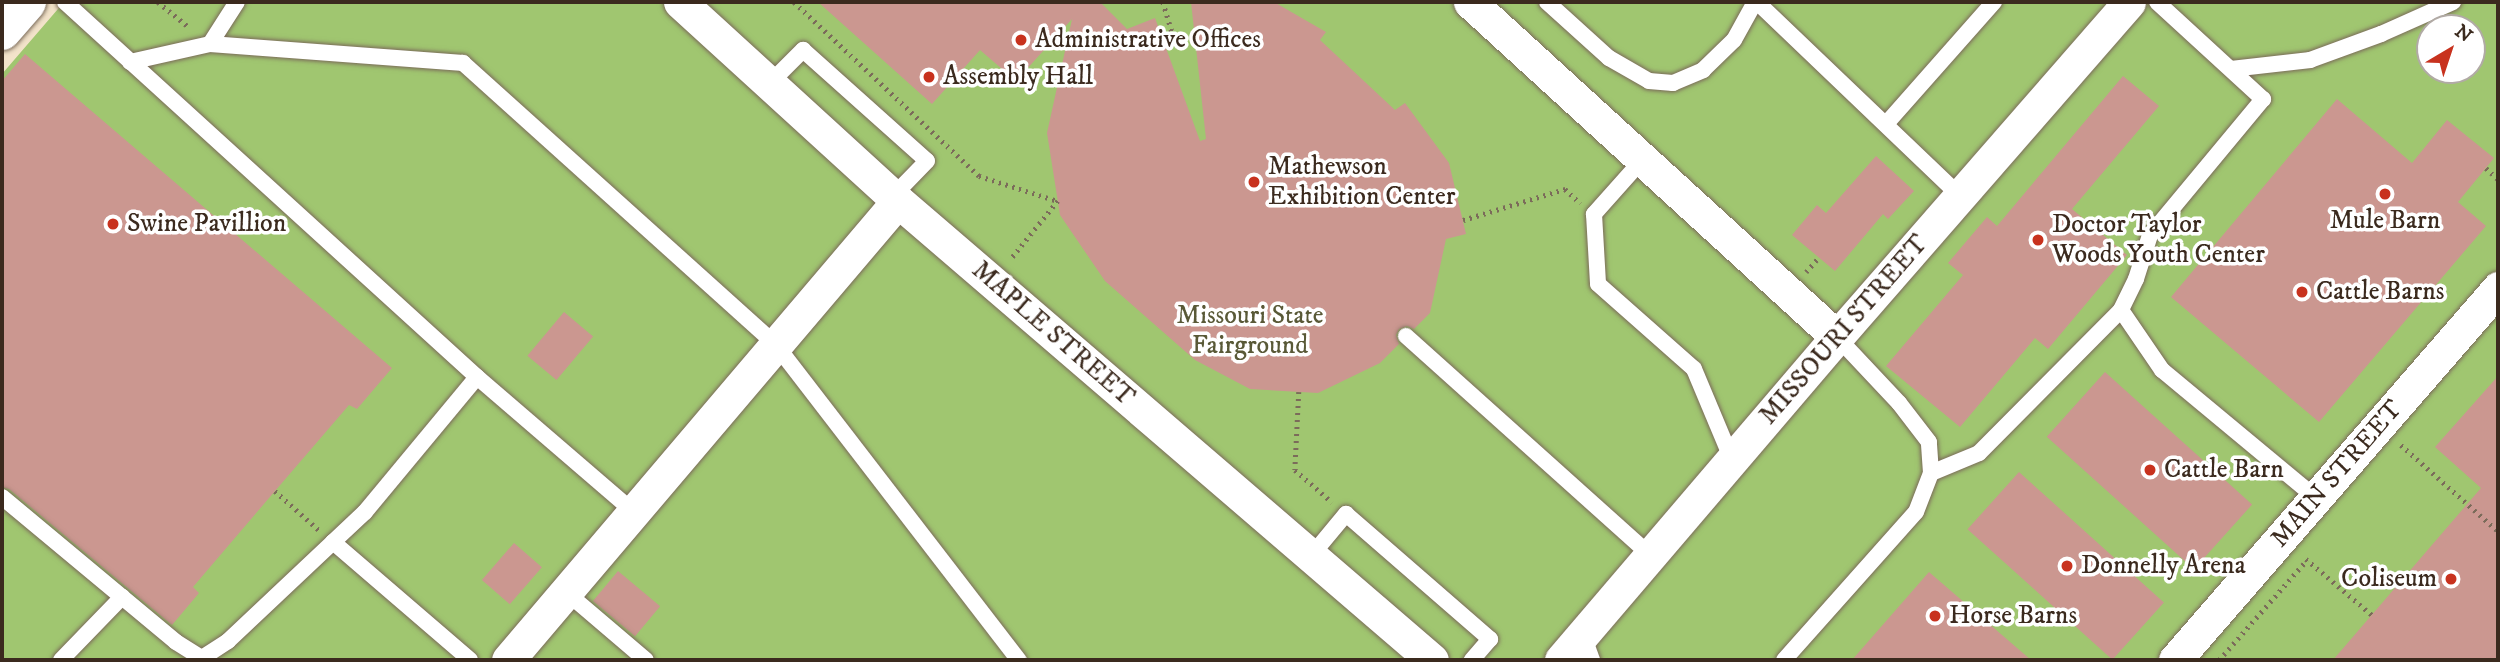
<!DOCTYPE html>
<style>
body{margin:0}
#map{position:relative;width:2500px;height:662px;overflow:hidden;background:#f3e3ca;font-family:"IM FELL DW Pica",serif}
div>[style]{position:absolute}
.green>*{inset:0;background:#a0c670}
.building>*{inset:0;background:#cb9790;transform-origin:0 0}
.path>*{height:4.5px;margin-top:-2.25px;transform-origin:0;background:repeating-linear-gradient(90deg,#7b6b5a 0 2px,transparent 0 7px)}
.roads{filter:drop-shadow(0 0 2px #7b6b5a) drop-shadow(0 0 2px #7b6b5a)}
.lane>*{height:16px;margin:-8px;padding:0 8px;transform-origin:8px;border-radius:8px;background:#fff}
.street>*{height:33px;margin:-16.5px;padding:0 16.5px;transform-origin:16.5px;border-radius:16.5px;background:#fff}
.secondary>*{height:38px;margin:-19px;padding:0 19px;transform-origin:19px;border-radius:19px;background:#fff}
.dots>*{width:19px;height:19px;translate:-50% -50%;box-sizing:border-box;border:4px solid #fff;border-radius:50%}
span{translate:-50% -50%;white-space:nowrap;text-align:center;line-height:1.15;-webkit-text-stroke:7px #fff;paint-order:stroke}
.poi-label{font-size:26px;color:#3b2a1e}
.left{translate:0 -50%;text-align:left}
.right{translate:-100% -50%;text-align:right}
.park-label{font-size:26px;color:#595937}
.street-label{font-size:26px;color:#3b2a1e}
.frame{position:absolute;inset:0;border:4px solid #3b2a1e;pointer-events:none}
.north{position:absolute;left:2416px;top:14px;width:70px;height:70px;box-sizing:border-box;background:#fff;border:2px solid #b1aaa5;border-radius:50%;rotate:39deg;font-size:19px;font-weight:700;line-height:28px;text-align:center;color:#3b2a1e}
.north::after{content:'';display:block;margin:auto;width:24px;height:32px;background:#c8321e;clip-path:polygon(50% 0,100% 100%,50% 72%,0 100%)}
</style>
<div id="map">
<div class="green">
<i style="clip-path:polygon(evenodd,64px 2px,2498px 2px,2498px 660px,2px 660px,2px 74px,64px 2px,2430px 28px,2472px 28px,2472px 70px,2430px 70px,2430px 28px)"></i>
</div>
<div class="building">
<i style="clip-path:polygon(818px 2px,1100px 2px,1127px 29px,1155px 18px,1200px 141px,1206px 139px,1191px 2px,1274px 2px,1326px 32px,1320px 40px,1395px 110px,1405px 103px,1449px 163px,1466px 234px,1446px 239px,1430px 313px,1414px 329px,1407px 326px,1399px 329px,1396px 335px,1399px 344px,1380px 363px,1318px 393px,1250px 389px,1195px 360px,1105px 281px,1060px 215px,1047px 133px,1072px 19px,1016px 81px,980px 50px,932px 104px)"></i>
<i style="clip-path:polygon(25px 54px,392px 368px,357px 409px,349px 405px,275px 491px,193px 587px,199px 593px,172px 625px,9px 489px,2px 487px,2px 81px)"></i>
<i style="clip-path:polygon(2123px 76px,2159px 106px,2072px 209px,2127px 255px,2048px 349px,2035px 338px,1960px 427px,1886px 366px,1963px 275px,1948px 263px,1987px 217px,1997px 226px)"></i>
<i style="clip-path:polygon(2337px 99px,2412px 163px,2447px 120px,2494px 158px,2458px 202px,2486px 226px,2319px 422px,2171px 297px)"></i>
<i style="clip-path:polygon(1876px 156px,1914px 191px,1888px 219px,1883px 214px,1835px 271px,1792px 235px,1817px 205px,1826px 213px)"></i>
<i style="left:564px;top:312px;width:38px;height:57px;rotate:40deg"></i>
<i style="left:2105px;top:372px;width:198px;height:87px;rotate:42deg"></i>
<i style="clip-path:polygon(2498px 376px,2498px 660px,2333px 660px,2481px 488px,2435px 447px)"></i>
<i style="left:2019px;top:472px;width:195px;height:77px;rotate:42deg"></i>
<i style="left:514px;top:543px;width:37px;height:49px;rotate:41deg"></i>
<i style="left:618px;top:571px;width:55px;height:39px;rotate:40deg"></i>
<i style="clip-path:polygon(1929px 572px,2031px 660px,1852px 660px)"></i>
</div>
<div class="path">
<i style="left:158px;top:2px;width:41px;rotate:39.1deg"></i>
<i style="left:794px;top:2px;width:254px;rotate:43.2deg"></i>
<i style="left:979px;top:176px;width:83px;rotate:17.6deg"></i>
<i style="left:1058px;top:201px;width:75px;rotate:129deg"></i>
<i style="left:1163px;top:2px;width:31px;rotate:73deg"></i>
<i style="left:2486px;top:168px;width:16px;rotate:43deg"></i>
<i style="left:1463px;top:220px;width:107px;rotate:-16.9deg"></i>
<i style="left:1565px;top:189px;width:21px;rotate:43deg"></i>
<i style="left:1806px;top:272px;width:20px;rotate:-49deg"></i>
<i style="left:1299px;top:392px;width:78px;rotate:92.9deg"></i>
<i style="left:1295px;top:470px;width:49px;rotate:40.9deg"></i>
<i style="left:2401px;top:445px;width:130px;rotate:41.6deg"></i>
<i style="left:275px;top:491px;width:59px;rotate:41.6deg"></i>
<i style="left:2306px;top:559px;width:87px;rotate:40.3deg"></i>
<i style="left:2219px;top:660px;width:133px;rotate:-48.7deg"></i>
</div>
<div class="roads">
<div class="lane">
<i style="left:65px;top:2px;width:557px;rotate:42.31deg"></i>
<i style="left:477px;top:377px;width:207px;rotate:40.7deg"></i>
<i style="left:1547px;top:2px;width:84px;rotate:42.1deg"></i>
<i style="left:1609px;top:58px;width:46px;rotate:29.9deg"></i>
<i style="left:1649px;top:81px;width:24px;rotate:5deg"></i>
<i style="left:1673px;top:83px;width:33px;rotate:-23deg"></i>
<i style="left:1703px;top:70px;width:43px;rotate:-44.1deg"></i>
<i style="left:1734px;top:40px;width:43px;rotate:-61.1deg"></i>
<i style="left:1757px;top:2px;width:281px;rotate:43.7deg"></i>
<i style="left:2157px;top:2px;width:144px;rotate:42.5deg"></i>
<i style="left:2263px;top:99px;width:177px;rotate:129.7deg"></i>
<i style="left:2150px;top:235px;width:46px;rotate:107.7deg"></i>
<i style="left:2136px;top:279px;width:34px;rotate:116deg"></i>
<i style="left:2121px;top:310px;width:73px;rotate:55.7deg"></i>
<i style="left:2162px;top:370px;width:200px;rotate:39.7deg"></i>
<i style="left:210px;top:44px;width:50px;rotate:-57.3deg"></i>
<i style="left:130px;top:62px;width:82px;rotate:-12.7deg"></i>
<i style="left:210px;top:44px;width:254px;rotate:4.3deg"></i>
<i style="left:463px;top:63px;width:421px;rotate:42deg"></i>
<i style="left:776px;top:345px;width:398px;rotate:52.4deg"></i>
<i style="left:2231px;top:69px;width:80px;rotate:-6.5deg"></i>
<i style="left:2310px;top:60px;width:76px;rotate:-20.1deg"></i>
<i style="left:2381px;top:34px;width:79px;rotate:-24deg"></i>
<i style="left:770px;top:83px;width:47px;rotate:-45deg"></i>
<i style="left:803px;top:50px;width:166px;rotate:41.8deg"></i>
<i style="left:927px;top:161px;width:49px;rotate:134.2deg"></i>
<i style="left:1886px;top:124px;width:163px;rotate:-48.5deg"></i>
<i style="left:1643px;top:159px;width:74px;rotate:131.7deg"></i>
<i style="left:1594px;top:214px;width:70px;rotate:86.7deg"></i>
<i style="left:1598px;top:284px;width:128px;rotate:41.5deg"></i>
<i style="left:1694px;top:369px;width:99px;rotate:67.3deg"></i>
<i style="left:1406px;top:336px;width:328px;rotate:41.9deg"></i>
<i style="left:1931px;top:473px;width:52px;rotate:-22.6deg"></i>
<i style="left:1979px;top:453px;width:202px;rotate:-45.2deg"></i>
<i style="left:2px;top:497px;width:226px;rotate:39.8deg"></i>
<i style="left:176px;top:642px;width:31px;rotate:32deg"></i>
<i style="left:202px;top:658px;width:31px;rotate:-33deg"></i>
<i style="left:228px;top:641px;width:144px;rotate:-43.3deg"></i>
<i style="left:333px;top:542px;width:181px;rotate:40.7deg"></i>
<i style="left:333px;top:542px;width:44px;rotate:-43.2deg"></i>
<i style="left:365px;top:512px;width:175px;rotate:-50.3deg"></i>
<i style="left:1311px;top:556px;width:55px;rotate:-50.2deg"></i>
<i style="left:1346px;top:514px;width:191px;rotate:41deg"></i>
<i style="left:1490px;top:639px;width:28px;rotate:131deg"></i>
<i style="left:566px;top:592px;width:105px;rotate:40.4deg"></i>
<i style="left:1583px;top:635px;width:27px;rotate:70deg"></i>
<i style="left:61px;top:660px;width:88px;rotate:-45.9deg"></i>
<i style="left:1784px;top:660px;width:198px;rotate:-48.3deg"></i>
<i style="left:1916px;top:512px;width:42px;rotate:-69deg"></i>
<i style="left:1931px;top:473px;width:31px;rotate:-94deg"></i>
<i style="left:1929px;top:442px;width:49px;rotate:-127.6deg"></i>
<i style="left:1899px;top:403px;width:91px;rotate:-133.2deg"></i>
</div>
<div class="street">
<i style="left:680px;top:2px;width:295px;rotate:42.4deg"></i>
<i style="left:898px;top:201px;width:704px;rotate:40.68deg"></i>
<i style="left:1470px;top:2px;width:497px;rotate:42.4deg"></i>
<i style="left:508px;top:660px;width:602px;rotate:-49.65deg"></i>
<i style="left:1561px;top:660px;width:425px;rotate:-49.5deg"></i>
<i style="left:1837px;top:337px;width:444px;rotate:-48.9deg"></i>
<i style="left:2175px;top:660px;width:493px;rotate:-49deg"></i>
</div>
<div class="secondary">
<i style="left:2px;top:31px;width:38px;rotate:-49deg"></i>
</div>
</div>
<div class="dots">
<i style="left:1021px;top:40px;background:#c8321e"></i>
<i style="left:929px;top:77px;background:#c8321e"></i>
<i style="left:1254px;top:182px;background:#c8321e"></i>
<i style="left:2385px;top:194px;background:#c8321e"></i>
<i style="left:113px;top:224px;background:#c8321e"></i>
<i style="left:2038px;top:240px;background:#c8321e"></i>
<i style="left:2302px;top:292px;background:#c8321e"></i>
<i style="left:2150px;top:470px;background:#c8321e"></i>
<i style="left:2067px;top:566px;background:#c8321e"></i>
<i style="left:2451px;top:579px;background:#c8321e"></i>
<i style="left:1935px;top:616px;background:#c8321e"></i>
</div>
<div class="poi-label">
<span class="left" style="left:1035px;top:40px">Administrative Offices</span>
<span class="left" style="left:943px;top:77px">Assembly Hall</span>
<span class="left" style="left:1268px;top:182px">Mathewson<br>Exhibition Center</span>
<span style="left:2385px;top:221px">Mule Barn</span>
<span class="left" style="left:127px;top:224px">Swine Pavillion</span>
<span class="left" style="left:2052px;top:240px">Doctor Taylor<br>Woods Youth Center</span>
<span class="left" style="left:2316px;top:292px">Cattle Barns</span>
<span class="left" style="left:2164px;top:470px">Cattle Barn</span>
<span class="left" style="left:2081px;top:566px">Donnelly Arena</span>
<span class="right" style="left:2437px;top:579px">Coliseum</span>
<span class="left" style="left:1949px;top:616px">Horse Barns</span>
</div>
<div class="park-label">
<span style="left:1250px;top:331px">Missouri State<br>Fairground</span>
</div>
<div class="street-label">
<span style="left:1844px;top:330px;rotate:-49deg">MISSOURI STREET</span>
<span style="left:1053px;top:334px;rotate:41deg">MAPLE STREET</span>
<span style="left:2337px;top:474px;rotate:-49deg">MAIN STREET</span>
</div>
<div class="frame"></div>
<div class="north">N</div>
</div>
